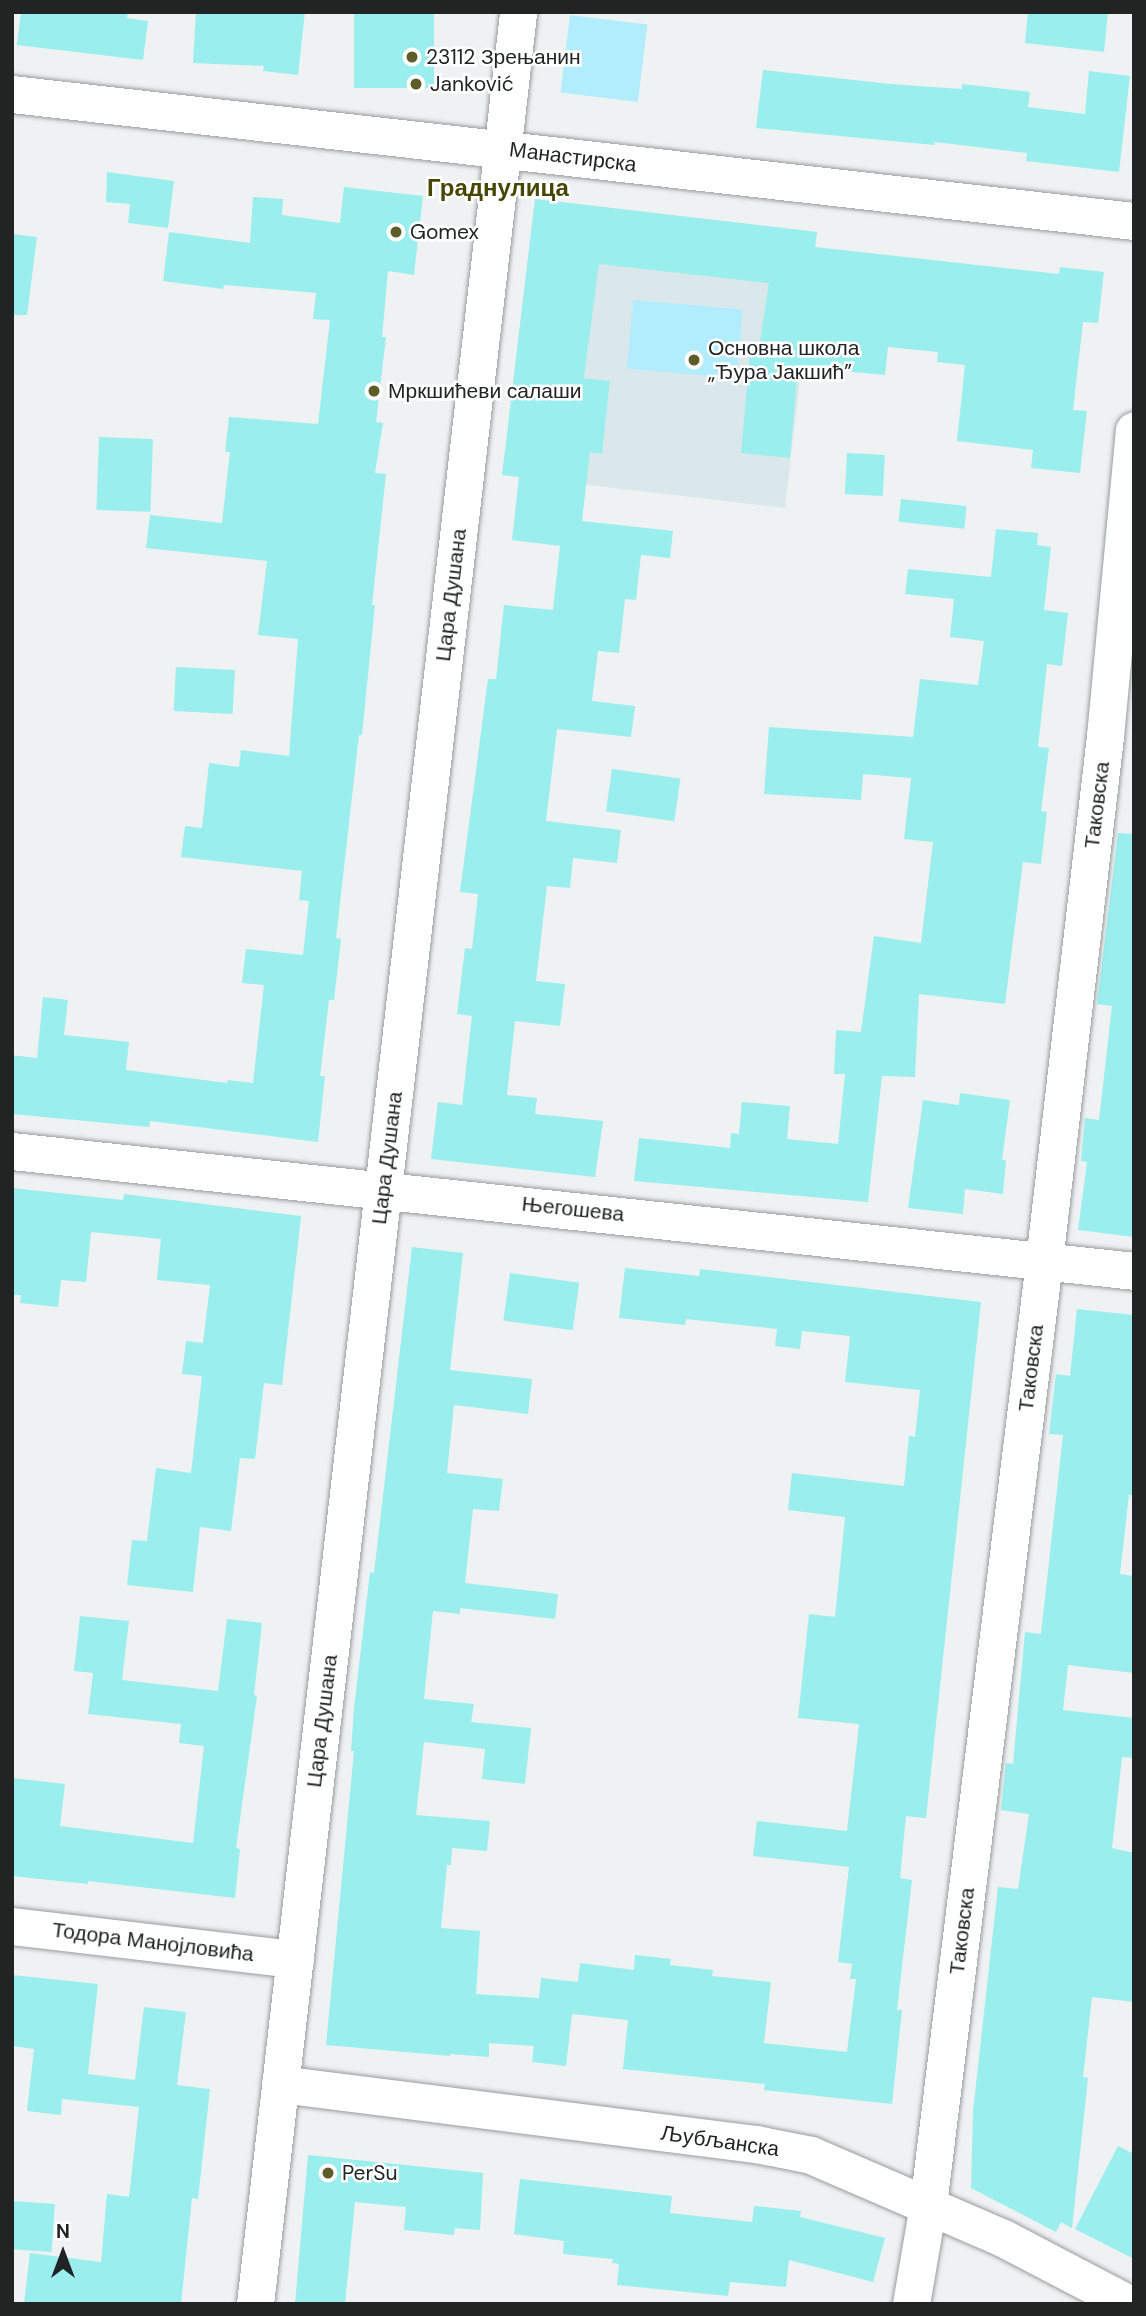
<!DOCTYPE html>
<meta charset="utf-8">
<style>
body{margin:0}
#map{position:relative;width:1146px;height:2316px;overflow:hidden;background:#eef2f3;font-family:"DM Sans",sans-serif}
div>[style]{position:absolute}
.built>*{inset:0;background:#dae7eb}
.green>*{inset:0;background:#b2edfe;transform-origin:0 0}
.building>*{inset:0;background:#9aeeed;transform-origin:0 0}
.roads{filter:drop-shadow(0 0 2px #989c9d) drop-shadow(0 0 2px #989c9d)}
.minor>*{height:37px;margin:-18.5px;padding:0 18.5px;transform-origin:18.5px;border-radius:18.5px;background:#fff}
.dots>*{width:19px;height:19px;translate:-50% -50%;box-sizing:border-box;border:4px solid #fff;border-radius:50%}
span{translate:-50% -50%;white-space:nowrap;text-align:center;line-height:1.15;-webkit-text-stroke:5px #fff;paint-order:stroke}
.poi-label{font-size:21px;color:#222424}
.left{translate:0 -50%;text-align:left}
.street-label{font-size:21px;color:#222424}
.quarter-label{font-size:24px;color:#474604;font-weight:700}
.frame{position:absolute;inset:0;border:14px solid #222424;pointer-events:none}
.north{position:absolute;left:28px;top:2218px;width:70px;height:70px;-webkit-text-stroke:5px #fff;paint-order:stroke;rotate:0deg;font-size:19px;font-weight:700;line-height:28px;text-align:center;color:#222424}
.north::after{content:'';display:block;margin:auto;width:24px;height:32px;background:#222424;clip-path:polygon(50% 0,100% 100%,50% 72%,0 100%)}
</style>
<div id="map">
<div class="built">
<i style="clip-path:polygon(535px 199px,817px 232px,785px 508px,572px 483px,576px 450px,602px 453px,610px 381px,584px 378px,589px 342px,519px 334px)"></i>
</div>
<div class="green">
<i style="left:570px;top:15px;width:78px;height:78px;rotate:7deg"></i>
<i style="left:633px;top:300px;width:110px;height:69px;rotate:5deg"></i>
</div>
<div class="building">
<i style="clip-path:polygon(21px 12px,128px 12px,127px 18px,148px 21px,143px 60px,17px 45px)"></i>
<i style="clip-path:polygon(196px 12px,305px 12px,298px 75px,263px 71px,264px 66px,193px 63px)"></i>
<i style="left:354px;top:12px;width:80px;height:76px"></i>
<i style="clip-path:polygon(1028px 12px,1108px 12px,1104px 52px,1025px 43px)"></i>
<i style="clip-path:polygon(763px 70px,890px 84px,962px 89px,962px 84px,1030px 92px,1028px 107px,1085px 114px,1089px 71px,1130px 76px,1119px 172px,1026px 161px,1027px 153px,935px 142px,934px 145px,756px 128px)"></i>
<i style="clip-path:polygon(107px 172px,174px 181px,168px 228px,128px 223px,130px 204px,106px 202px)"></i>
<i style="clip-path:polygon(344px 187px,423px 196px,414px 275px,388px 271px,382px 337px,386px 337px,376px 422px,383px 423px,375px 473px,386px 474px,372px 605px,375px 605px,362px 735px,359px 735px,336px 938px,341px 939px,334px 1000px,329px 1000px,320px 1076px,325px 1076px,318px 1142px,150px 1121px,149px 1127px,12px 1114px,12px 1055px,37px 1058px,43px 997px,68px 1000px,64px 1035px,129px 1042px,126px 1070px,227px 1083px,228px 1080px,253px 1083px,264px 985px,242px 983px,246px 949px,303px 955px,309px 901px,299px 900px,302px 871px,181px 857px,185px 826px,202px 828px,209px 763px,239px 767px,241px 750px,289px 756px,298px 639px,258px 635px,267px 561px,146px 548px,150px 515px,222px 523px,230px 452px,225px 452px,229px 417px,318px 424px,330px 320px,313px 319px,316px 293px,224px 285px,223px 289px,163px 281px,169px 232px,250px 243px,253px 197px,283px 199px,282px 215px,340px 223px)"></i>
<i style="clip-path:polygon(535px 199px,817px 232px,815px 247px,1059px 274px,1060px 267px,1104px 272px,1098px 323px,1083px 322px,1073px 410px,1087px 411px,1080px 473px,1031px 468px,1033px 450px,957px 441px,965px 365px,937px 362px,938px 352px,888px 347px,885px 375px,798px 367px,790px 458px,741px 453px,750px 353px,758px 354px,769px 283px,599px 264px,584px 378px,610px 381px,602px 454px,590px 452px,582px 521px,673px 531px,670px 558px,641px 555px,636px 600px,625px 599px,619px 653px,598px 651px,592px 701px,635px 706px,631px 737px,557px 729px,546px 821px,621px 830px,617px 863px,573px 858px,570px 888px,547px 886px,536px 981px,565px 984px,560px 1026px,515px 1021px,507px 1095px,537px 1098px,535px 1114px,603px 1121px,595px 1177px,431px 1159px,438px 1102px,462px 1105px,472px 1016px,457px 1014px,465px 948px,472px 949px,478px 894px,460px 892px,488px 679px,496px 679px,504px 605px,553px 610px,560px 546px,512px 540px,519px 477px,502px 475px)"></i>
<i style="clip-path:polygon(12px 234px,37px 237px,27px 315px,12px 315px)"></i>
<i style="left:99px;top:437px;width:54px;height:73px;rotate:2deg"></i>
<i style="left:847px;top:453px;width:38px;height:41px;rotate:3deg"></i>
<i style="left:901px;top:499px;width:66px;height:23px;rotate:6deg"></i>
<i style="clip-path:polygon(996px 529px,1038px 533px,1037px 545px,1051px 547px,1044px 610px,1068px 613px,1062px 666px,1047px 664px,1038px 747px,1049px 748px,1041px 811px,1047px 812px,1041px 864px,1023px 862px,1005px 1004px,919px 994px,915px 1077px,882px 1076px,868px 1202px,634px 1181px,639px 1138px,730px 1148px,731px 1133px,739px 1134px,742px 1102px,790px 1106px,787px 1139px,838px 1144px,845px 1074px,834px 1074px,836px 1030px,861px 1032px,874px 936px,921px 943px,933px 842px,904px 839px,911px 778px,863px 774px,861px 800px,764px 794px,769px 727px,913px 737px,920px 679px,978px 685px,984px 641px,950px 637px,954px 599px,905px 594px,908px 569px,991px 577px)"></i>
<i style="left:176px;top:667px;width:59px;height:44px;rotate:3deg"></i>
<i style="left:612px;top:769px;width:69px;height:43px;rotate:8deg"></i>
<i style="clip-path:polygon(1118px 833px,1134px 834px,1134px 1237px,1078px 1230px,1087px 1162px,1081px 1161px,1085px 1118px,1099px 1120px,1112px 1006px,1097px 1004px)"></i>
<i style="clip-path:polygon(960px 1093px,1010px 1100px,1002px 1160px,1006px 1160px,1003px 1194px,965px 1189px,963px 1214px,908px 1208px,923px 1100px,959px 1105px)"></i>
<i style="clip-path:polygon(12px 1188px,123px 1200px,124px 1194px,301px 1216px,282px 1385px,264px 1383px,255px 1459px,240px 1458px,231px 1531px,200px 1527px,193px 1592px,127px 1585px,132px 1540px,147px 1541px,156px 1468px,191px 1473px,202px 1376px,182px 1374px,186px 1341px,203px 1343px,210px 1285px,157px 1280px,161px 1239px,91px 1232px,86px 1282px,61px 1280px,58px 1307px,20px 1303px,21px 1295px,12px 1295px)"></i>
<i style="clip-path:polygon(412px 1247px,463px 1253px,450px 1370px,532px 1379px,528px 1414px,454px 1405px,447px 1473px,503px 1479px,499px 1511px,473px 1509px,465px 1583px,558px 1594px,555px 1619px,460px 1608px,460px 1614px,433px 1611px,424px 1699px,474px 1704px,471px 1722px,531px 1728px,525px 1784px,482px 1779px,485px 1749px,424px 1742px,416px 1815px,490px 1821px,487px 1851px,452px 1848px,451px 1865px,447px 1865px,441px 1928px,480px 1931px,476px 1994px,539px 1998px,541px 1978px,578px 1982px,580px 1963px,634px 1970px,635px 1955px,671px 1959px,670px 1965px,713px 1970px,712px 1976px,771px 1982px,764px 2043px,847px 2052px,856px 1979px,850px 1979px,852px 1964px,838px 1962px,849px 1867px,753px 1856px,757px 1821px,847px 1831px,859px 1724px,798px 1718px,809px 1614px,835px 1617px,845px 1517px,788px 1510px,792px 1473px,904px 1486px,909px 1436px,915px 1437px,920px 1390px,845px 1382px,850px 1336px,802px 1331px,800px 1349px,775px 1346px,777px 1329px,686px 1319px,685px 1325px,619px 1318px,625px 1268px,699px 1276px,700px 1269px,981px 1302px,926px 1818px,906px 1816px,900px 1878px,912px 1880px,897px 2010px,902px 2010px,892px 2104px,764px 2090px,765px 2084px,623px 2069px,628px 2020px,572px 2014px,566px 2066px,532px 2062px,534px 2046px,489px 2043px,489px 2057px,450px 2054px,450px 2056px,326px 2045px,354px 1751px,351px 1751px,354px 1708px,370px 1572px,374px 1573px)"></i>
<i style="left:510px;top:1273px;width:70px;height:48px;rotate:8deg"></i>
<i style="clip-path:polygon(1077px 1309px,1134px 1315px,1134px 1495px,1129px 1495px,1120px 1574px,1134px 1576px,1134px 1673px,1068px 1665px,1063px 1710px,1134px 1718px,1134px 1758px,1122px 1757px,1112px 1848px,1134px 1853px,1134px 2002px,1092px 1997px,1083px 2077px,1088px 2078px,1072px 2228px,1061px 2222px,1056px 2232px,971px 2188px,973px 2111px,998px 1887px,1018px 1889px,1029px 1814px,1001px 1810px,1006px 1763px,1013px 1764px,1025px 1632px,1041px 1634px,1063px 1435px,1049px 1434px,1056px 1374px,1070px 1376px)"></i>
<i style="clip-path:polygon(80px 1616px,129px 1621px,122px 1680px,218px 1691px,227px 1619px,262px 1623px,254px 1695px,257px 1696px,236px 1848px,240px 1849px,235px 1898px,88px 1881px,88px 1884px,12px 1876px,12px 1778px,65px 1784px,60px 1826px,193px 1843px,204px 1746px,179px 1743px,181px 1724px,88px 1714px,93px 1673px,74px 1671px)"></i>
<i style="clip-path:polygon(12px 1975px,98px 1984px,88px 2074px,135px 2080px,144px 2007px,186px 2012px,177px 2085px,210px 2089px,198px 2199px,192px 2198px,181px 2304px,24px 2304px,30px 2253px,101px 2262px,107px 2194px,129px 2197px,139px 2107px,62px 2099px,61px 2115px,27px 2111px,34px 2049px,12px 2046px)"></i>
<i style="clip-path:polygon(1118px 2146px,1134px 2154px,1134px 2259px,1075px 2229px)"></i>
<i style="clip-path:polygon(308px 2155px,483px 2173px,480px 2230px,455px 2228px,454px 2235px,404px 2230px,406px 2207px,355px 2202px,345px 2304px,295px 2304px)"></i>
<i style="clip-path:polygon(520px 2179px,672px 2196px,670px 2213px,752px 2222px,754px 2206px,801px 2211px,800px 2217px,885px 2238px,873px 2282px,789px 2260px,786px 2287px,730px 2282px,728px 2296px,617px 2285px,619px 2264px,612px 2263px,613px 2259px,563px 2254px,564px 2241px,514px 2234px)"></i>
<i style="left:12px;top:2201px;width:43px;height:48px;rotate:4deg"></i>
</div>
<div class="roads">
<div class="minor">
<i style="left:12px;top:94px;width:1129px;rotate:6.46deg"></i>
<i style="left:12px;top:1151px;width:1128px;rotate:6.1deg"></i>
<i style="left:12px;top:1926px;width:285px;rotate:6.7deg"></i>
<i style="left:280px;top:2084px;width:480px;rotate:7.2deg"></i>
<i style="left:756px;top:2144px;width:56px;rotate:11.3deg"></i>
<i style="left:811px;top:2155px;width:209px;rotate:23.4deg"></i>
<i style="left:1003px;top:2238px;width:142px;rotate:27.6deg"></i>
<i style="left:255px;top:2304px;width:2307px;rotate:-83.45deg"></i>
<i style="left:911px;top:2304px;width:100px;rotate:-80.3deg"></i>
<i style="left:928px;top:2205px;width:951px;rotate:-82.99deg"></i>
<i style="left:1044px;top:1261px;width:529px;rotate:-83.37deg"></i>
<i style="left:1105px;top:736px;width:307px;rotate:-84.6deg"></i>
</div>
</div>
<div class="dots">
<i style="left:412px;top:57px;background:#5d5d2a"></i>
<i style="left:416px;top:84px;background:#5d5d2a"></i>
<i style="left:396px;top:232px;background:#5d5d2a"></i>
<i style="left:694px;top:360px;background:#5d5d2a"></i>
<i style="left:374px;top:391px;background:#5d5d2a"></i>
<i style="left:328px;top:2173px;background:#5d5d2a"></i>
</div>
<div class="poi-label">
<span class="left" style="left:426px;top:57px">23112 Зрењанин</span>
<span class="left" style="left:430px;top:84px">Janković</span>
<span class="left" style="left:410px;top:232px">Gomex</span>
<span class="left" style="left:708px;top:360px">Основна школа<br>„Ђура Јакшић”</span>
<span class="left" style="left:388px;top:391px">Мркшићеви салаши</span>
<span class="left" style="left:342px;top:2173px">PerSu</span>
</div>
<div class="street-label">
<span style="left:573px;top:157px;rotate:7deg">Манастирска</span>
<span style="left:451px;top:595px;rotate:-83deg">Цара Душана</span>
<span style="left:1097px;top:805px;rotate:-83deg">Таковска</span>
<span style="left:387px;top:1158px;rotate:-83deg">Цара Душана</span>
<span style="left:573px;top:1209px;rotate:6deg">Његошева</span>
<span style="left:1031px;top:1368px;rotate:-83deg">Таковска</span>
<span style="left:322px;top:1721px;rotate:-83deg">Цара Душана</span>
<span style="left:962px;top:1931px;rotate:-83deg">Таковска</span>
<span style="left:153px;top:1942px;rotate:7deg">Тодора Манојловића</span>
<span style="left:720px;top:2141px;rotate:8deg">Љубљанска</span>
</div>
<div class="quarter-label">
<span style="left:498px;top:188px">Граднулица</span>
</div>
<div class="frame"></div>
<div class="north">N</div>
</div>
